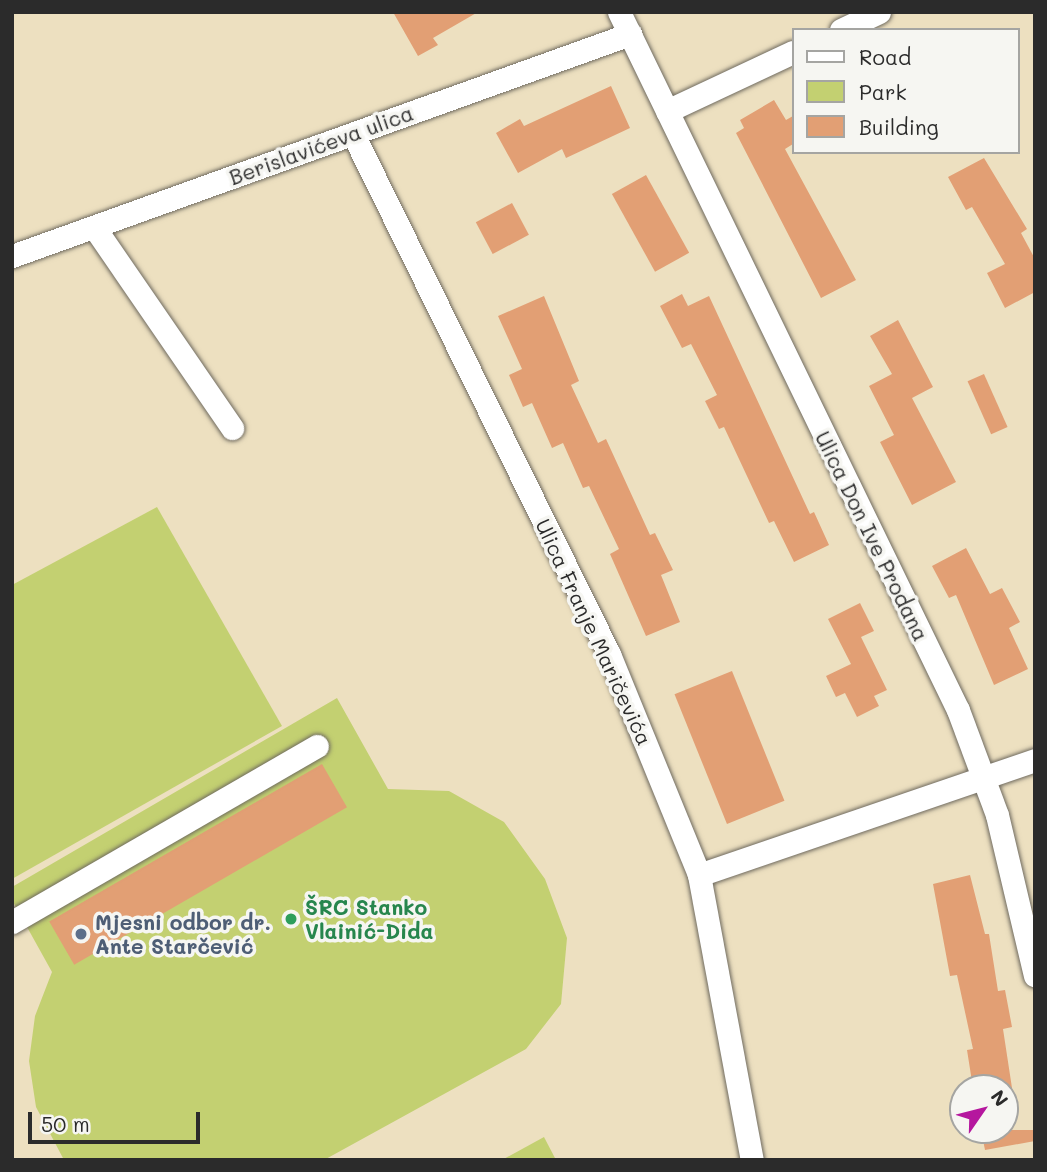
<!DOCTYPE html>
<meta charset="utf-8">
<style>
body{margin:0}
#map{position:relative;width:1047px;height:1172px;overflow:hidden;background:#ede0c0;font-family:Mali,sans-serif}
div>[style]{position:absolute}
.green>*{inset:0;background:#c3d071}
.building>*{inset:0;background:#e29f74;transform-origin:0 0}
.roads{filter:drop-shadow(0 0 2px #6f6a5f) drop-shadow(0 0 2px #6f6a5f)}
.minor>*{height:23px;margin:-11.5px;padding:0 11.5px;transform-origin:11.5px;border-radius:11.5px;background:#fff}
.dots>*{width:19px;height:19px;translate:-50% -50%;box-sizing:border-box;border:4px solid #f6f6f2;border-radius:50%}
span{translate:-50% -50%;white-space:nowrap;text-align:center;line-height:1.15;-webkit-text-stroke:7px #f6f6f2;paint-order:stroke}
.street-label{font-size:21px;color:#2b2b2b}
.leisure-label{font-size:21px;color:#27864d;font-weight:700}
.left{translate:0 -50%;text-align:left}
.service-label{font-size:21px;color:#4e5e75;font-weight:700}
.frame{position:absolute;inset:0;border:14px solid #2b2b2b;pointer-events:none}
.legend{position:absolute;left:792px;top:28px;width:228px;height:126px;box-sizing:border-box;background:#f6f6f2;border:2px solid #a5a5a2;margin:0;padding:9px 12px;list-style:none;font-size:21px;color:#2b2b2b}
.legend li{display:flex;align-items:center;gap:14px;height:35px}
.legend b{width:35px;border:2px solid #a5a5a2}
.north{position:absolute;left:949px;top:1074px;width:70px;height:70px;box-sizing:border-box;background:#f6f6f2;border:2px solid #a5a5a2;border-radius:50%;rotate:55deg;font-size:19px;font-weight:700;line-height:28px;text-align:center;color:#2b2b2b}
.north::after{content:'';display:block;margin:auto;width:24px;height:32px;background:#b5179e;clip-path:polygon(50% 0,100% 100%,50% 72%,0 100%)}
.scale{position:absolute;left:28px;top:1112px;width:172px;height:32px;box-sizing:border-box;border:4px solid #2b2b2b;border-top:0;padding-left:9px;font-size:21px;line-height:24px;white-space:nowrap;color:#2b2b2b;-webkit-text-stroke:5px #f6f6f2;paint-order:stroke}
</style>
<div id="map">
<div class="green">
<i style="clip-path:polygon(157px 507px,282px 726px,12px 879px,12px 585px)"></i>
<i style="clip-path:polygon(337px 698px,388px 789px,449px 791px,504px 822px,545px 879px,567px 938px,561px 1004px,526px 1049px,324px 1160px,64px 1160px,36px 1107px,29px 1061px,35px 1016px,52px 972px,12px 900px,12px 887px)"></i>
<i style="clip-path:polygon(544px 1137px,556px 1160px,502px 1160px)"></i>
</div>
<div class="building">
<i style="clip-path:polygon(393px 12px,478px 12px,433px 38px,438px 45px,418px 56px)"></i>
<i style="clip-path:polygon(611px 86px,630px 128px,566px 158px,562px 149px,518px 173px,496px 133px,520px 119px,524px 126px)"></i>
<i style="clip-path:polygon(774px 100px,786px 120px,793px 116px,793px 144px,785px 149px,856px 280px,821px 298px,736px 133px,744px 128px,740px 120px)"></i>
<i style="clip-path:polygon(984px 158px,1027px 229px,1021px 233px,1035px 259px,1035px 292px,1005px 308px,987px 273px,1005px 264px,972px 207px,966px 210px,948px 177px)"></i>
<i style="left:646px;top:175px;width:89px;height:39px;rotate:61deg"></i>
<i style="left:512px;top:203px;width:36px;height:41px;rotate:62deg"></i>
<i style="clip-path:polygon(682px 294px,688px 306px,709px 296px,810px 514px,814px 512px,829px 545px,794px 562px,774px 521px,769px 523px,724px 427px,719px 429px,705px 401px,717px 395px,691px 344px,682px 348px,660px 306px)"></i>
<i style="clip-path:polygon(544px 296px,579px 381px,571px 385px,598px 443px,606px 439px,650px 535px,655px 533px,673px 570px,661px 575px,680px 622px,646px 636px,610px 554px,619px 549px,589px 486px,583px 488px,563px 443px,552px 448px,532px 403px,523px 407px,509px 375px,522px 369px,498px 316px)"></i>
<i style="clip-path:polygon(898px 320px,933px 387px,912px 398px,956px 482px,912px 505px,880px 442px,894px 435px,869px 386px,892px 374px,870px 336px)"></i>
<i style="left:984px;top:374px;width:58px;height:18px;rotate:66deg"></i>
<i style="clip-path:polygon(966px 548px,990px 594px,1002px 588px,1020px 622px,1009px 628px,1028px 669px,994px 685px,956px 595px,949px 598px,932px 566px)"></i>
<i style="clip-path:polygon(860px 603px,874px 631px,861px 637px,887px 690px,874px 696px,879px 706px,857px 717px,845px 693px,836px 697px,826px 676px,851px 664px,828px 619px)"></i>
<i style="left:732px;top:671px;width:140px;height:62px;rotate:68deg"></i>
<i style="left:322px;top:764px;width:50px;height:315px;rotate:60deg"></i>
<i style="clip-path:polygon(970px 875px,985px 934px,989px 934px,998px 991px,1005px 990px,1012px 1027px,1003px 1029px,1012px 1088px,973px 1088px,967px 1050px,973px 1049px,957px 975px,950px 976px,933px 884px)"></i>
<i style="clip-path:polygon(981px 1130px,1035px 1130px,1035px 1141px,985px 1150px)"></i>
</div>
<div class="roads">
<div class="minor">
<i style="left:619px;top:12px;width:776px;rotate:64.1deg"></i>
<i style="left:958px;top:710px;width:112px;rotate:69.6deg"></i>
<i style="left:997px;top:815px;width:165px;rotate:76.7deg"></i>
<i style="left:841px;top:30px;width:42px;rotate:-25.3deg"></i>
<i style="left:667px;top:111px;width:139px;rotate:-25.1deg"></i>
<i style="left:353px;top:134px;width:580px;rotate:63.79deg"></i>
<i style="left:609px;top:654px;width:239px;rotate:67.8deg"></i>
<i style="left:699px;top:875px;width:290px;rotate:79.5deg"></i>
<i style="left:94px;top:227px;width:244px;rotate:55.5deg"></i>
<i style="left:12px;top:256px;width:657px;rotate:-19.76deg"></i>
<i style="left:699px;top:875px;width:355px;rotate:-18.9deg"></i>
<i style="left:12px;top:922px;width:352px;rotate:-30deg"></i>
</div>
</div>
<div class="dots">
<i style="left:291px;top:919px;background:#2e9e5b"></i>
<i style="left:81px;top:934px;background:#5c6f8a"></i>
</div>
<div class="street-label">
<span style="left:321px;top:145px;rotate:-20deg">Berislavićeva ulica</span>
<span style="left:872px;top:536px;rotate:64deg">Ulica Don Ive Prodana</span>
<span style="left:594px;top:632px;rotate:65deg">Ulica Franje Maričevića</span>
</div>
<div class="leisure-label">
<span class="left" style="left:305px;top:919px">ŠRC Stanko<br>Vlainić-Dida</span>
</div>
<div class="service-label">
<span class="left" style="left:95px;top:934px">Mjesni odbor dr.<br>Ante Starčević</span>
</div>
<div class="frame"></div>
<ul class="legend">
<li><b style="height:9px;background:#fff"></b>Road</li>
<li><b style="height:19px;background:#c3d071"></b>Park</li>
<li><b style="height:19px;background:#e29f74"></b>Building</li>
</ul>
<div class="north">N</div>
<div class="scale">50 m</div>
</div>
